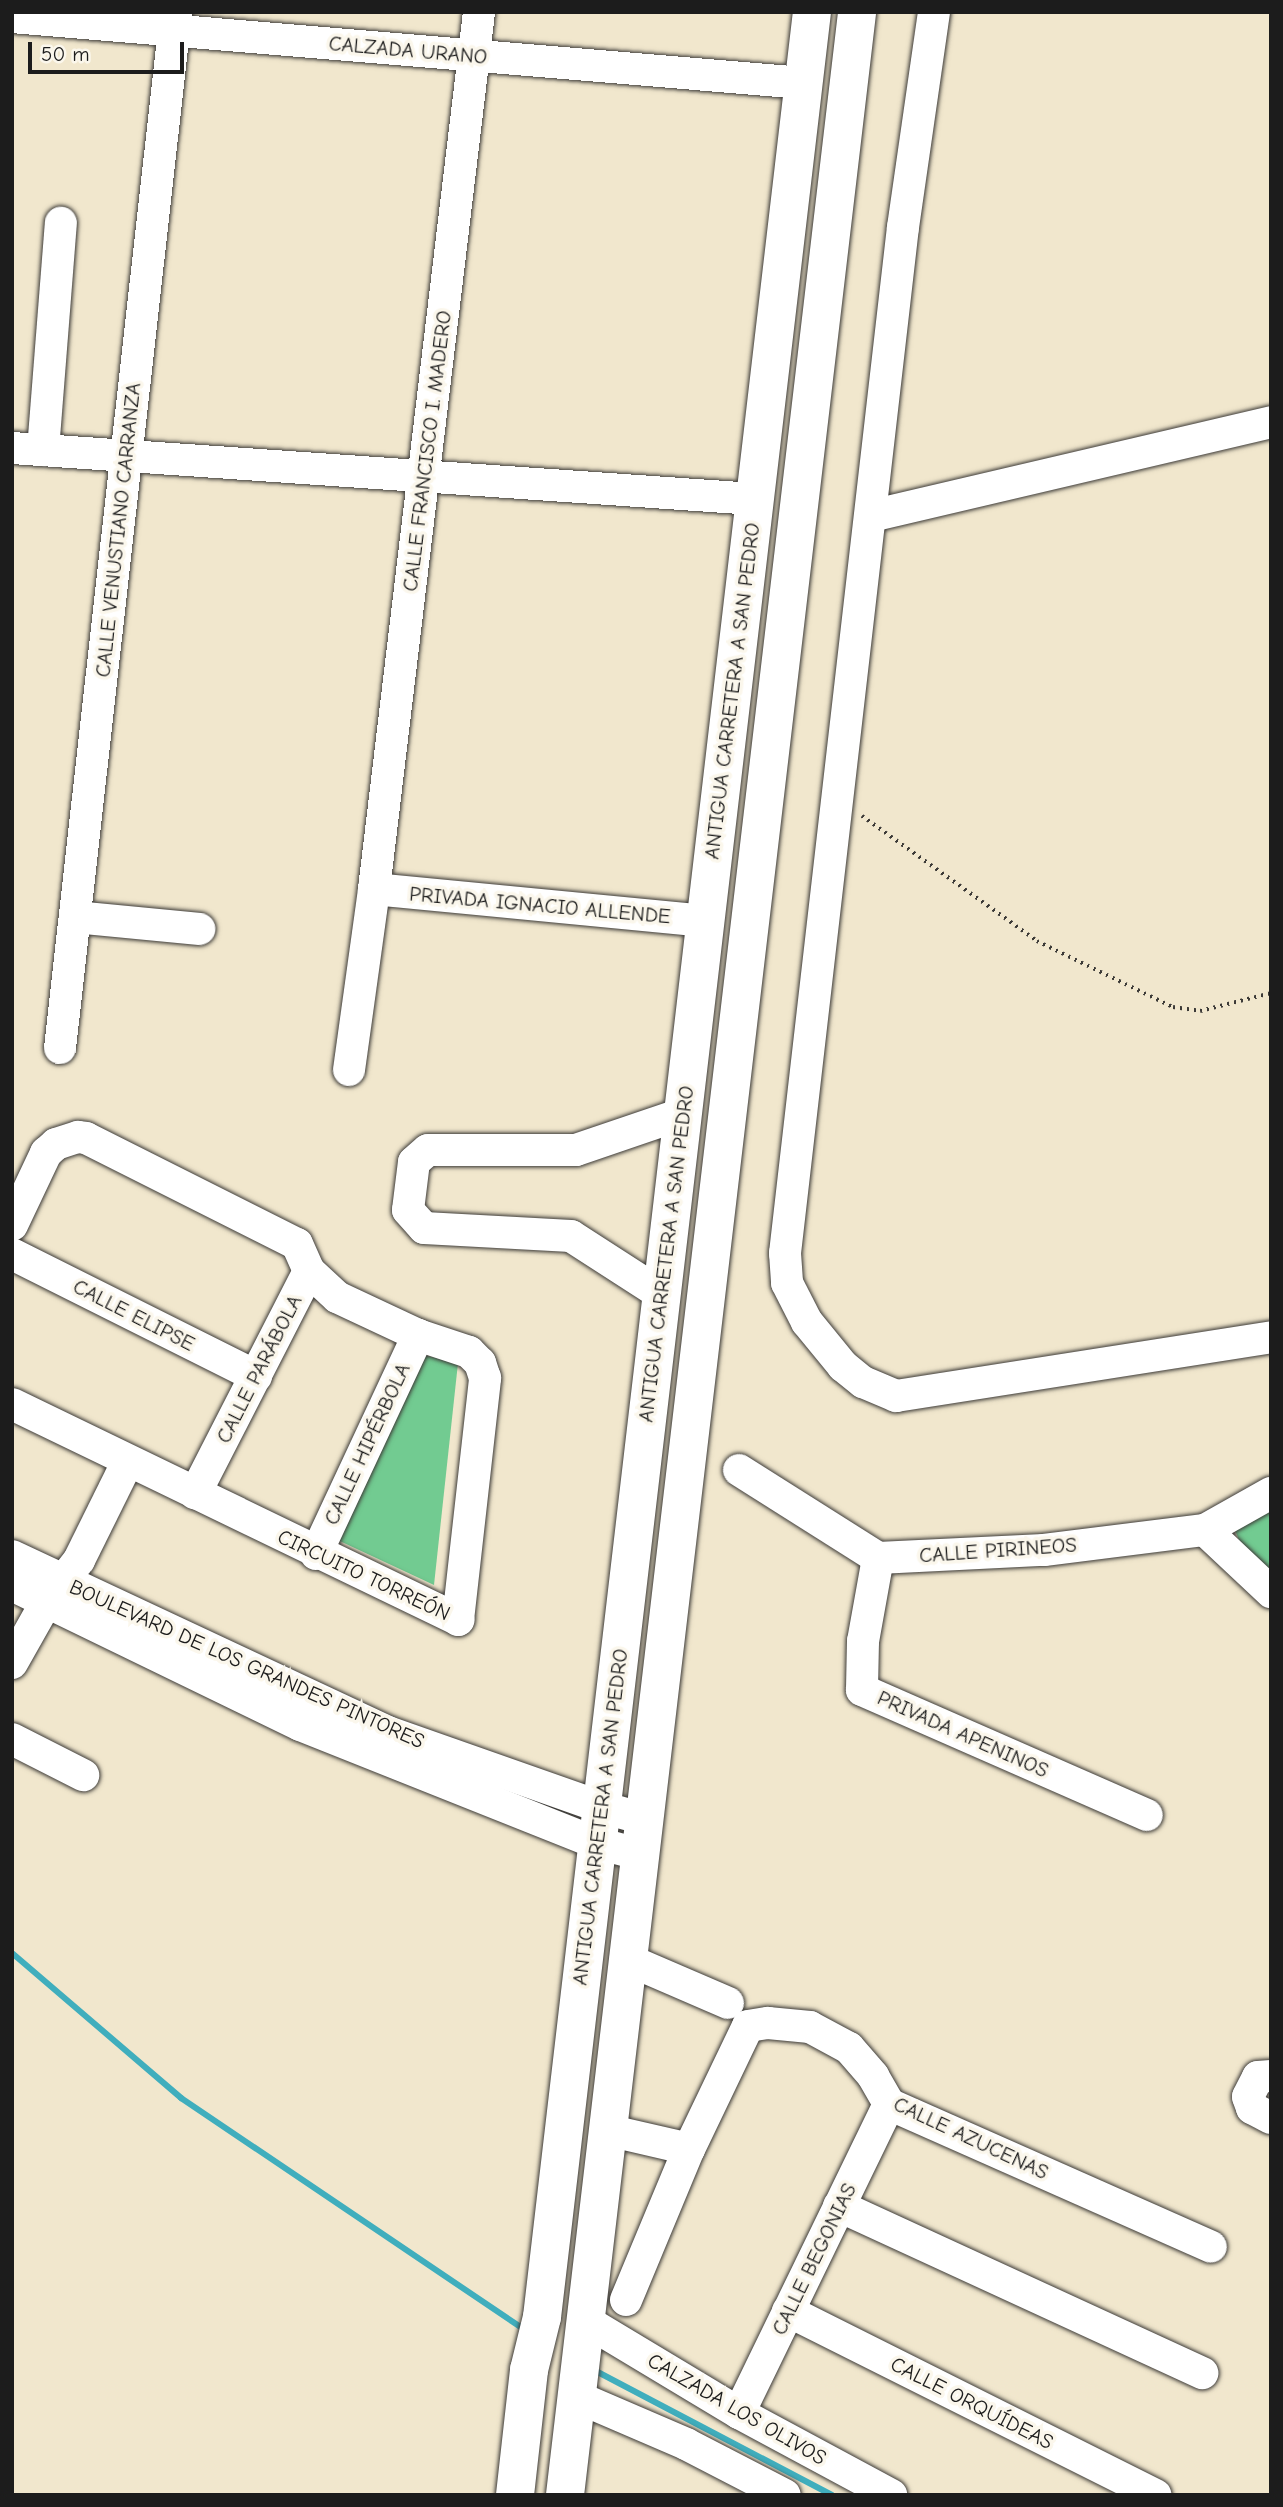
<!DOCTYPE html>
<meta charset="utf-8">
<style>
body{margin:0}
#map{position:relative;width:1283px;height:2507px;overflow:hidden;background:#f1e7cd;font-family:"Comic Neue",sans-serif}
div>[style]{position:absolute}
.green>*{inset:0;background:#72cb91}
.stream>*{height:6px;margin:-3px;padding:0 3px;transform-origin:3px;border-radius:3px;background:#40aebd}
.path>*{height:3.5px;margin-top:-1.75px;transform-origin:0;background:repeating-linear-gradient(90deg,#3c3a37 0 2px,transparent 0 7px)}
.roads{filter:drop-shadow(0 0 2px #3c3a37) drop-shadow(0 0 2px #3c3a37)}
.minor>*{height:32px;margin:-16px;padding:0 16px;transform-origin:16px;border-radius:16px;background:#fff}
.major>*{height:38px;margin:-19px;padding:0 19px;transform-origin:19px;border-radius:19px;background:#fff}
span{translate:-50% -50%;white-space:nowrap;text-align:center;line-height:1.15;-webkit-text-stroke:7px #fbf7ec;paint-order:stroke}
.street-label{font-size:21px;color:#1c1c1c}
.frame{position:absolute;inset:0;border:14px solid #1c1c1c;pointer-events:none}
.scale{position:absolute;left:28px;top:42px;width:156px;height:32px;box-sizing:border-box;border:4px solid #1c1c1c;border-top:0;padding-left:9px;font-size:21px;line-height:24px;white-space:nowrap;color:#1c1c1c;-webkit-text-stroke:5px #fbf7ec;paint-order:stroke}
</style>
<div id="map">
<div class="green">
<i style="clip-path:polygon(419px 1354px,458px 1363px,434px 1585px,329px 1536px)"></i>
<i style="clip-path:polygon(1271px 1508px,1271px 1577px,1244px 1552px,1232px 1523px)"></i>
</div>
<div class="stream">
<i style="left:12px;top:1953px;width:223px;rotate:40.6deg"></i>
<i style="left:181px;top:2098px;width:415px;rotate:34deg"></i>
<i style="left:592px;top:2369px;width:271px;rotate:27.7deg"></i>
</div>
<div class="path">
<i style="left:862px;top:816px;width:215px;rotate:35.5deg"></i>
<i style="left:1037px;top:941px;width:151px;rotate:25.9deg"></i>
<i style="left:1173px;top:1007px;width:27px;rotate:8deg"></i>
<i style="left:1200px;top:1011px;width:73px;rotate:-14.2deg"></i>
</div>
<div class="roads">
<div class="minor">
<i style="left:934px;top:12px;width:217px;rotate:98.2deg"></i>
<i style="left:903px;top:227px;width:1033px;rotate:96.56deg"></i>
<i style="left:785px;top:1253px;width:30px;rotate:86deg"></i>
<i style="left:787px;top:1283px;width:44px;rotate:62.9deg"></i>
<i style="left:807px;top:1322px;width:57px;rotate:50.7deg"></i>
<i style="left:843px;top:1366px;width:26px;rotate:39deg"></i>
<i style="left:863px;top:1382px;width:36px;rotate:23deg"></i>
<i style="left:896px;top:1396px;width:380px;rotate:-8.9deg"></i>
<i style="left:12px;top:17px;width:794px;rotate:4.77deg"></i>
<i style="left:12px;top:448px;width:744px;rotate:3.93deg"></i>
<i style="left:43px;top:450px;width:228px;rotate:-85.5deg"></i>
<i style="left:871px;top:516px;width:411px;rotate:-13.2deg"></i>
<i style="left:374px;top:889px;width:333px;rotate:5.5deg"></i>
<i style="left:75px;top:917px;width:125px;rotate:5.5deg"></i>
<i style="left:60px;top:1048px;width:1042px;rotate:-83.61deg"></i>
<i style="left:349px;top:1070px;width:183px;rotate:-82.1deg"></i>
<i style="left:374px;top:889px;width:883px;rotate:-83.17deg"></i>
<i style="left:12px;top:1225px;width:80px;rotate:-64.7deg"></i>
<i style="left:46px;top:1153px;width:13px;rotate:-42deg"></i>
<i style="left:56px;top:1144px;width:23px;rotate:-18deg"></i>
<i style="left:78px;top:1137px;width:8px;rotate:7deg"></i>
<i style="left:86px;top:1138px;width:236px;rotate:26.7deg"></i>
<i style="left:297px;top:1244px;width:30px;rotate:66deg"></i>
<i style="left:309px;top:1271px;width:250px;rotate:117.1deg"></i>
<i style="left:12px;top:1254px;width:273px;rotate:26.6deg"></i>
<i style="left:661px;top:1294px;width:107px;rotate:-147.2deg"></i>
<i style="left:571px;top:1236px;width:147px;rotate:-176.9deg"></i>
<i style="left:424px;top:1228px;width:24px;rotate:-132deg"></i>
<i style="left:408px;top:1210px;width:48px;rotate:-82.9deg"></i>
<i style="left:414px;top:1162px;width:18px;rotate:-41deg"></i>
<i style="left:428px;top:1150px;width:148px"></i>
<i style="left:576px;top:1150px;width:112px;rotate:-18.8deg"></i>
<i style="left:12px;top:1404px;width:496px;rotate:25.8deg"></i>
<i style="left:458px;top:1620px;width:244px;rotate:-83.6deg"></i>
<i style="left:485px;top:1378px;width:16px;rotate:-108deg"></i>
<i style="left:480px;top:1363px;width:16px;rotate:-135deg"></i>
<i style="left:469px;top:1352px;width:54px;rotate:-161.6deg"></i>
<i style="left:418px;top:1335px;width:89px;rotate:-154.9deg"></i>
<i style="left:337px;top:1297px;width:38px;rotate:-137deg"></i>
<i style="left:739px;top:1470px;width:165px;rotate:32.3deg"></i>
<i style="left:878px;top:1558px;width:166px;rotate:-2.8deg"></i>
<i style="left:1044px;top:1550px;width:162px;rotate:-7.1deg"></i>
<i style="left:1205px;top:1530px;width:76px;rotate:-29.3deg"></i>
<i style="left:1205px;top:1530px;width:91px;rotate:43.2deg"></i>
<i style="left:316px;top:1554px;width:242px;rotate:-65deg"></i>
<i style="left:12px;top:1556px;width:415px;rotate:25.1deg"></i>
<i style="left:388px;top:1732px;width:226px;rotate:19.4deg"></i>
<i style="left:601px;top:1807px;width:45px;rotate:15.6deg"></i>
<i style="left:878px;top:1558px;width:84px;rotate:100.2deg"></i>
<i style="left:863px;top:1641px;width:49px;rotate:91.2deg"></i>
<i style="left:862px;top:1690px;width:311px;rotate:23.7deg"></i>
<i style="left:12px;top:1585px;width:320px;rotate:25.9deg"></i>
<i style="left:300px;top:1725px;width:320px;rotate:21.7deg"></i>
<i style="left:597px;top:1843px;width:42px;rotate:15deg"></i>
<i style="left:12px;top:1663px;width:71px;rotate:-60.6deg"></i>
<i style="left:47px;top:1601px;width:52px;rotate:-52deg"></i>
<i style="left:79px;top:1560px;width:110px;rotate:-63.7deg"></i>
<i style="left:12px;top:1739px;width:80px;rotate:26.9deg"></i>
<i style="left:626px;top:1959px;width:111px;rotate:23.3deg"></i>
<i style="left:1271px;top:2076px;width:13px;rotate:176deg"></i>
<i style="left:1258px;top:2077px;width:22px;rotate:117deg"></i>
<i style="left:1248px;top:2097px;width:12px;rotate:70deg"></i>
<i style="left:1252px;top:2108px;width:21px;rotate:28deg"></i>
<i style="left:607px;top:2130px;width:84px;rotate:13deg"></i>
<i style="left:839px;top:2206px;width:400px;rotate:24.7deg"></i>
<i style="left:626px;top:2300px;width:164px;rotate:-67.4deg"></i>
<i style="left:689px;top:2149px;width:136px;rotate:-64.4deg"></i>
<i style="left:748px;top:2026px;width:20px;rotate:-9deg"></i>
<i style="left:768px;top:2023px;width:42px;rotate:5.4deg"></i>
<i style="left:810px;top:2027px;width:44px;rotate:28.3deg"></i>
<i style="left:849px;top:2048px;width:37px;rotate:49deg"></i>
<i style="left:873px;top:2076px;width:32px;rotate:60deg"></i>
<i style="left:889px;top:2104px;width:352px;rotate:23.9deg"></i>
<i style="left:788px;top:2311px;width:411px;rotate:26.6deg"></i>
<i style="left:586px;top:2321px;width:179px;rotate:31deg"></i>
<i style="left:739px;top:2413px;width:173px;rotate:28.3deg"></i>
<i style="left:577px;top:2397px;width:119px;rotate:23.3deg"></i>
<i style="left:686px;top:2444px;width:111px;rotate:27.3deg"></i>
<i style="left:739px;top:2413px;width:343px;rotate:-64.1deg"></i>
</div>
<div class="major">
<i style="left:515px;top:2495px;width:126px;rotate:-83.6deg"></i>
<i style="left:529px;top:2370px;width:55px;rotate:-76.2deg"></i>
<i style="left:542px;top:2317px;width:2321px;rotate:-83.32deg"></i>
<i style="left:565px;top:2495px;width:2500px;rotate:-83.29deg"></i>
</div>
</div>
<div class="street-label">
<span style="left:408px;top:50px;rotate:5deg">CALZADA URANO</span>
<span style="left:427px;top:451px;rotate:-83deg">CALLE FRANCISCO I. MADERO</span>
<span style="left:118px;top:530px;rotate:-84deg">CALLE VENUSTIANO CARRANZA</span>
<span style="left:732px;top:691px;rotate:-83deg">ANTIGUA CARRETERA A SAN PEDRO</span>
<span style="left:540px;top:905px;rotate:5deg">PRIVADA IGNACIO ALLENDE</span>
<span style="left:666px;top:1254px;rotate:-83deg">ANTIGUA CARRETERA A SAN PEDRO</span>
<span style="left:134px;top:1315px;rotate:27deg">CALLE ELIPSE</span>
<span style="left:259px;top:1369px;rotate:-63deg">CALLE PARÁBOLA</span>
<span style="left:367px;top:1444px;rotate:-65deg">CALLE HIPÉRBOLA</span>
<span style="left:998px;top:1550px;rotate:-4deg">CALLE PIRINEOS</span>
<span style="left:364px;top:1575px;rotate:25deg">CIRCUITO TORREÓN</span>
<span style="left:247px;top:1664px;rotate:24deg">BOULEVARD DE LOS GRANDES PINTORES</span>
<span style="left:963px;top:1734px;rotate:24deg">PRIVADA APENINOS</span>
<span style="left:600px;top:1817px;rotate:-83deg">ANTIGUA CARRETERA A SAN PEDRO</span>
<span style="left:971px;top:2138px;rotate:25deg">CALLE AZUCENAS</span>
<span style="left:814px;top:2259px;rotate:-64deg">CALLE BEGONIAS</span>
<span style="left:972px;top:2403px;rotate:27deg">CALLE ORQUÍDEAS</span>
<span style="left:737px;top:2409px;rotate:30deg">CALZADA LOS OLIVOS</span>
</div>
<div class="frame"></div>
<div class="scale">50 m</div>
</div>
